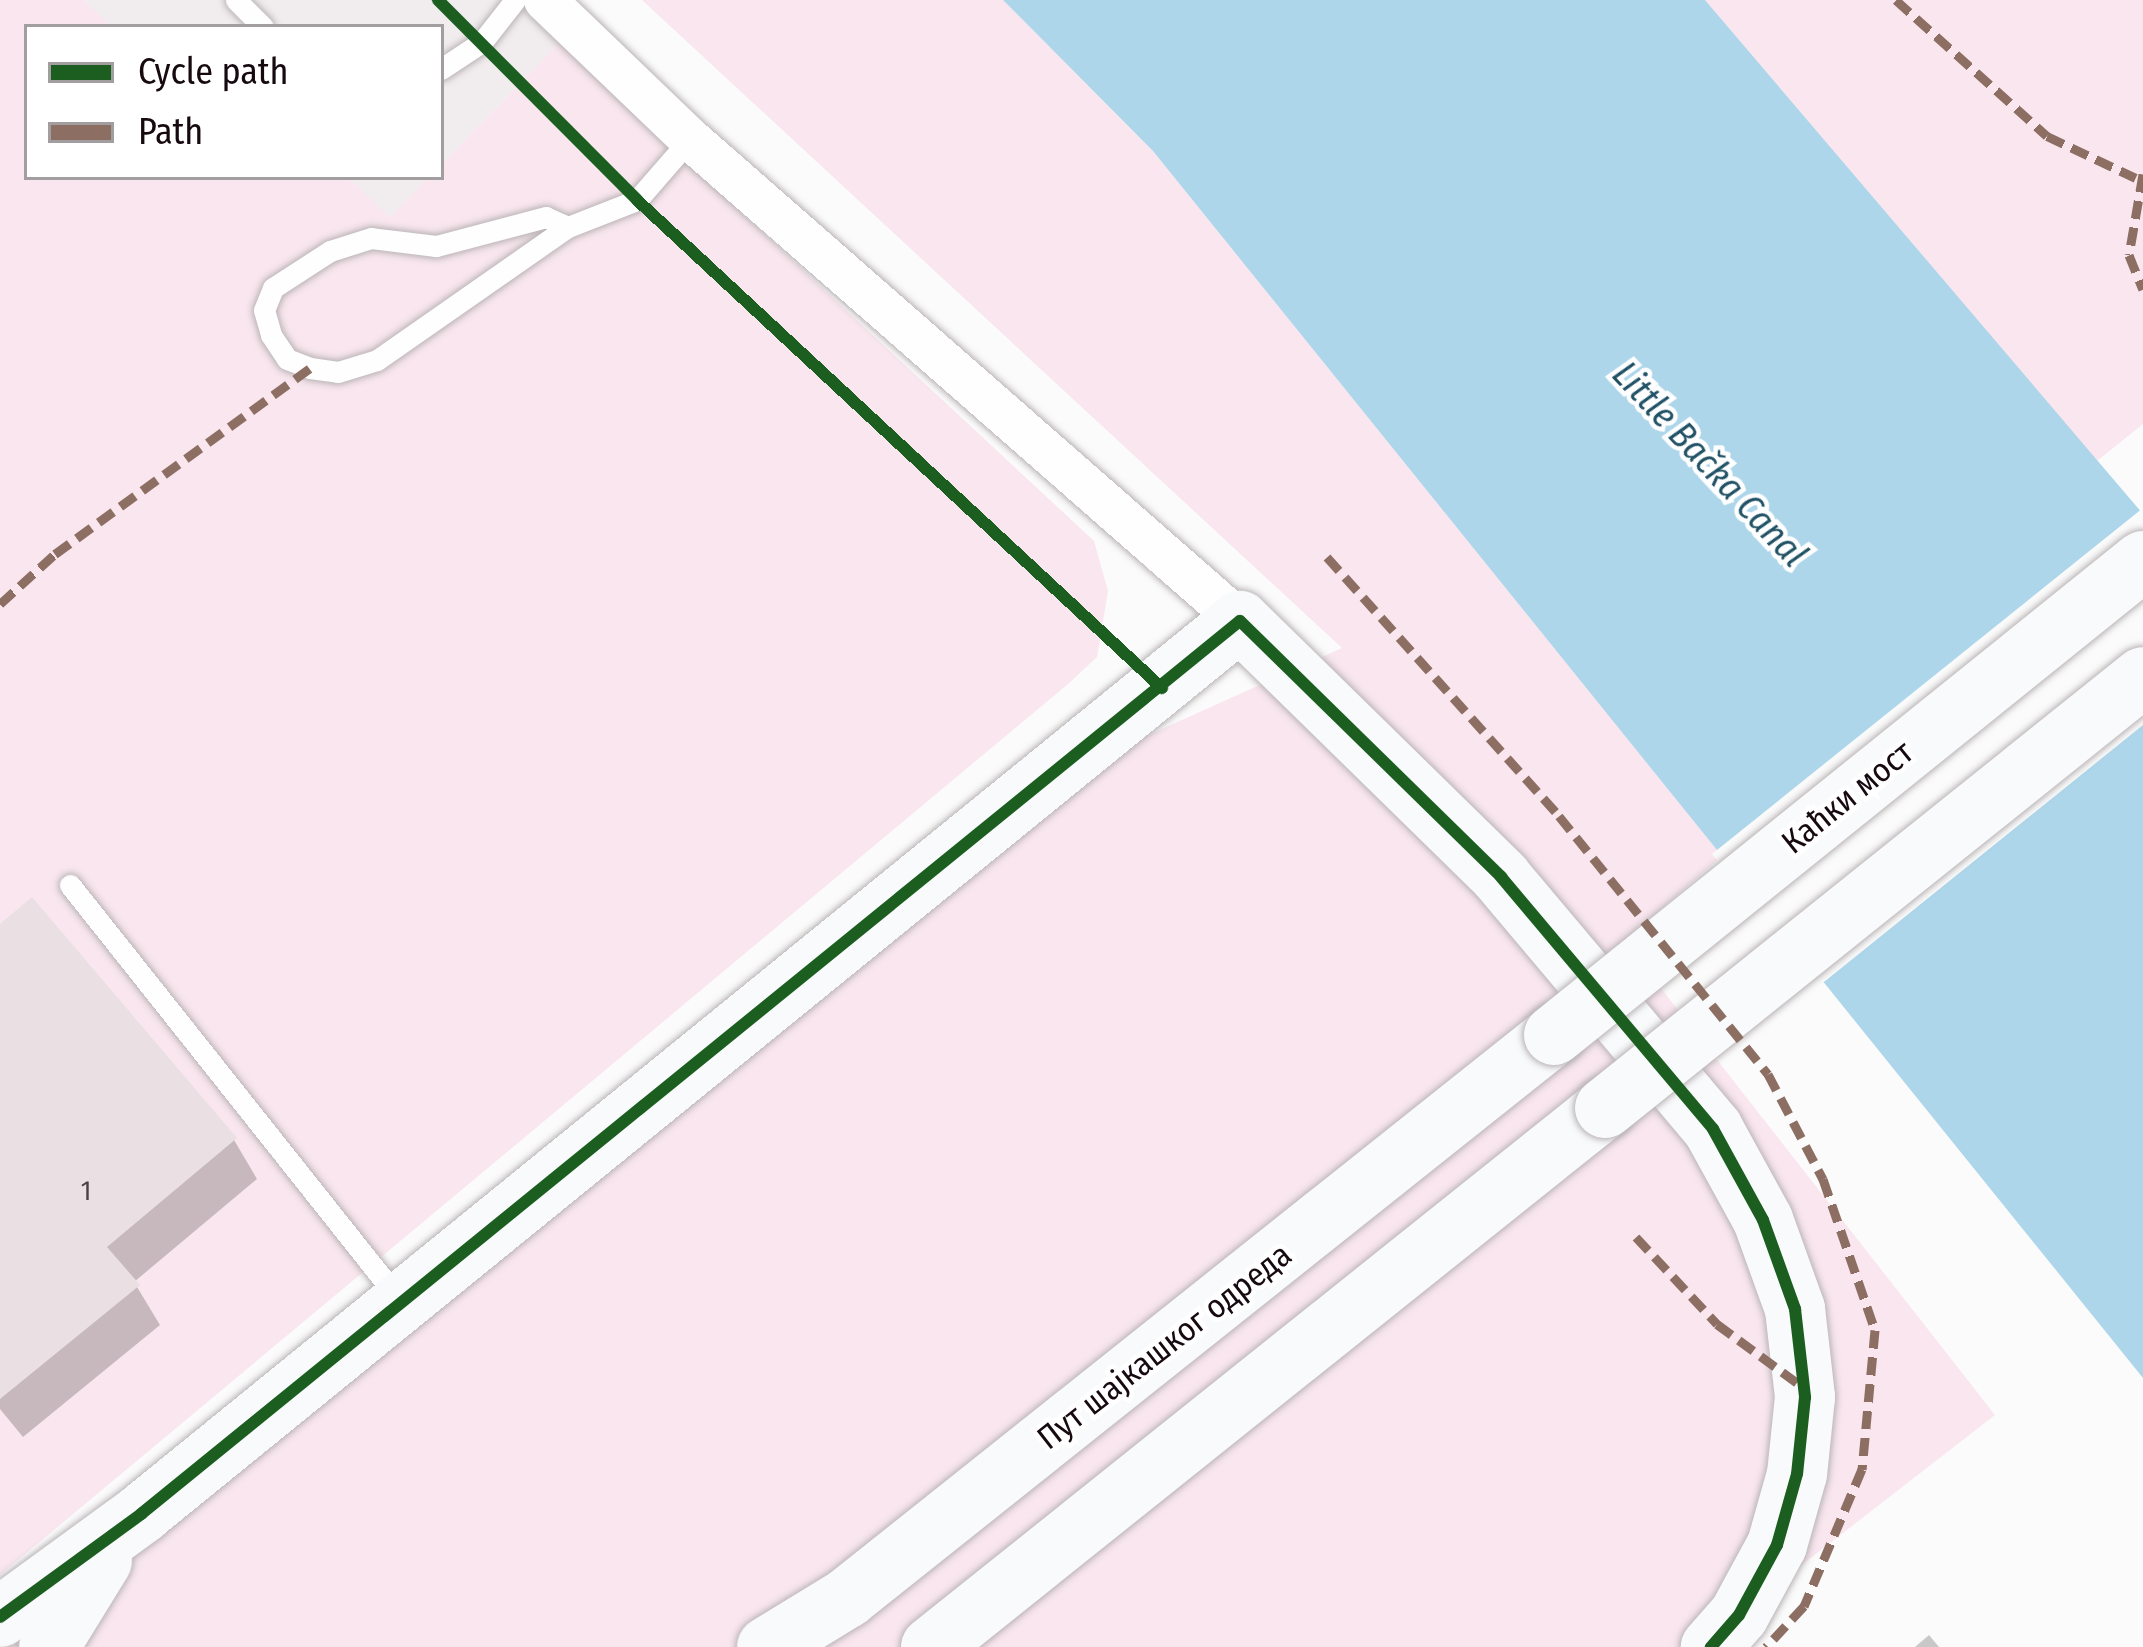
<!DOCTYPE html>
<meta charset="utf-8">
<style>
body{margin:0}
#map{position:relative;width:2143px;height:1647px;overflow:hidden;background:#fbfbfb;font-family:"Fira Sans Condensed",sans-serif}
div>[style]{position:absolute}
.built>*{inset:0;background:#f1ecee}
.green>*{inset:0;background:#f9e6ee}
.water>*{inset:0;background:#add6ea}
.pier>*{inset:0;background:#fbfbfb}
.shadow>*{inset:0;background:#0003}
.building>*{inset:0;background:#eae0e4}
.roads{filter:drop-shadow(0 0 3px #bbb5b7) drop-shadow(0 0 3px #bbb5b7)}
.lane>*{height:21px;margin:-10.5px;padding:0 10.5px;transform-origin:10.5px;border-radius:10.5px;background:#fefefe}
.street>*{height:42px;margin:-21px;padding:0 21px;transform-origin:21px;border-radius:21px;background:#fefefe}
.secondary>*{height:60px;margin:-30px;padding:0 30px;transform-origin:30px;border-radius:30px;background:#f8fafb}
.bridges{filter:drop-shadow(0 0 3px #bbb5b7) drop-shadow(0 0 3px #bbb5b7)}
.secondary-bridge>*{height:60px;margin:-30px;padding:0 30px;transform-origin:30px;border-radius:30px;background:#f8fafb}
.quiet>*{height:9px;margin-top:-4.5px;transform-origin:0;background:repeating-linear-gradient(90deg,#8d6e63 0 18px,transparent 0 27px)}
.cycleway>*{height:12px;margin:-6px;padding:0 6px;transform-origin:6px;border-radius:6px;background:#1b5e20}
span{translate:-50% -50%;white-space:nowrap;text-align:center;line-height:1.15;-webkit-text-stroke:9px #fff;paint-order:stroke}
.number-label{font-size:27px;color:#4b4045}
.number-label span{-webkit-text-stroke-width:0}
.street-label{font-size:33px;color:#160a10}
.water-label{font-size:36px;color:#205165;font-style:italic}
.legend{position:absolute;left:24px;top:24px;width:420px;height:156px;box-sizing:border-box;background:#fff;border:3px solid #a29d9f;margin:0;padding:15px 21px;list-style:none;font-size:36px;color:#160a10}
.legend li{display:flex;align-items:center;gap:24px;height:60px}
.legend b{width:60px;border:3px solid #a29d9f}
</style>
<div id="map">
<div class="built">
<i style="clip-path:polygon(84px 0,514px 0,559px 43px,441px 165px,441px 27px,112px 27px)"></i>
<i style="clip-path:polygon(347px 177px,429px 177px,390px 218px)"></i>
</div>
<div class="green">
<i style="clip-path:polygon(0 0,84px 0,112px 27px,27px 27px,27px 177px,347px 177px,390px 217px,429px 177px,441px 177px,441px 165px,559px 43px,1094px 541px,1108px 591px,1097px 657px,1068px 684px,0 1575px)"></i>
<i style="clip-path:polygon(642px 0,1003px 0,1153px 151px,1722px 856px,1624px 941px,1995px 1415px,1696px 1647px,0 1647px,0 1630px,1133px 742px,1342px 648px)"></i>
<i style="clip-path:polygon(1705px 0,2143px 0,2143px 424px,2097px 461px)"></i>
</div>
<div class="water">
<i style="clip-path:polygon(1003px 0,1705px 0,2143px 514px,2143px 1378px,1153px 151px)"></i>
</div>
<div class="pier">
<i style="clip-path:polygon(2143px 508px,2143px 725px,1819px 986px,1712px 854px)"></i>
</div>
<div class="shadow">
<i style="clip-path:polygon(0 928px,234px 1140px,257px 1179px,134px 1282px,160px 1325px,23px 1437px,0 1409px)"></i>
<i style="clip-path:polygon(1929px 1635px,1939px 1647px,1915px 1647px)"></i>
</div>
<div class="building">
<i style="clip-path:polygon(32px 897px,237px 1138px,107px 1247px,140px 1285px,0 1399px,0 924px)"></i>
</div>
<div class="roads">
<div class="lane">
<i style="left:236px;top:0;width:38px;rotate:45deg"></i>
<i style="left:441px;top:69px;width:49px;rotate:-33.4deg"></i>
<i style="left:482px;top:42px;width:53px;rotate:-51.8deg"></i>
<i style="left:568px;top:227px;width:24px;rotate:-156deg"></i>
<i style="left:546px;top:217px;width:114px;rotate:165.2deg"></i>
<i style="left:436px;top:246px;width:65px;rotate:-173deg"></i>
<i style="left:371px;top:238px;width:43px;rotate:162.4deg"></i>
<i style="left:330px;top:251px;width:68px;rotate:147deg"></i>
<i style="left:273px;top:288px;width:24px;rotate:112deg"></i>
<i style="left:264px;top:310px;width:26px;rotate:74deg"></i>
<i style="left:271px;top:335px;width:29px;rotate:56deg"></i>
<i style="left:287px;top:359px;width:25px;rotate:21deg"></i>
<i style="left:310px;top:368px;width:28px;rotate:8deg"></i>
<i style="left:338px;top:372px;width:41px;rotate:-17.1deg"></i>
<i style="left:377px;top:360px;width:233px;rotate:-34.9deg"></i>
<i style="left:568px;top:227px;width:74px;rotate:-21.4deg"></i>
<i style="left:637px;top:200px;width:81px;rotate:-49deg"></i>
<i style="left:70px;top:885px;width:527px;rotate:51.54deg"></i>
</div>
<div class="street">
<i style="left:545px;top:0;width:201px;rotate:43.8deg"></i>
<i style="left:690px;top:139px;width:731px;rotate:41.23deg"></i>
</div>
<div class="secondary">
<i style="left:0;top:1617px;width:175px;rotate:-36.1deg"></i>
<i style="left:141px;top:1514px;width:1416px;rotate:-39.1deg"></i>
<i style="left:1240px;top:621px;width:366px;rotate:44.4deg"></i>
<i style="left:1501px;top:877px;width:329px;rotate:49.9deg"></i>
<i style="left:1713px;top:1129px;width:104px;rotate:61.2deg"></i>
<i style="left:1763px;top:1220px;width:95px;rotate:70.2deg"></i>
<i style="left:1795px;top:1309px;width:89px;rotate:83.5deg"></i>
<i style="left:1805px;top:1397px;width:77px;rotate:95.9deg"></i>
<i style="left:1797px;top:1474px;width:74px;rotate:105.7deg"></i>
<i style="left:1777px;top:1545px;width:80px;rotate:118.5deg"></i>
<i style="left:1739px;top:1615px;width:43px;rotate:131.2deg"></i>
<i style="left:49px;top:1647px;width:101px;rotate:-58.4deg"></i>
<i style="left:767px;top:1647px;width:94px;rotate:-31.5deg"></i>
<i style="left:847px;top:1598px;width:904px;rotate:-38.53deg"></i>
<i style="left:931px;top:1647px;width:863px;rotate:-38.65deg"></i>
</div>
</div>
<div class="bridges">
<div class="secondary-bridge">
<i style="left:1554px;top:1035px;width:756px;rotate:-38.83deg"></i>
<i style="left:1605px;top:1108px;width:689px;rotate:-38.7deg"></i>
</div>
</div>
<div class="quiet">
<i style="left:1896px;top:0;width:203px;rotate:42deg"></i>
<i style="left:2047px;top:136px;width:98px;rotate:25.3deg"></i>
<i style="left:2143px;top:174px;width:82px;rotate:99.8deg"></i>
<i style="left:2129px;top:255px;width:37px;rotate:68deg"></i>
<i style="left:1327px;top:557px;width:348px;rotate:48.1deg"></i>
<i style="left:1559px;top:816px;width:332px;rotate:51deg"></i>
<i style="left:1768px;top:1074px;width:119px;rotate:62.4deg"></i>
<i style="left:1823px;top:1179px;width:160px;rotate:71deg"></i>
<i style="left:1875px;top:1330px;width:140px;rotate:95.3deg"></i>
<i style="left:1862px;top:1469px;width:149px;rotate:112.9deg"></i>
<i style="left:1804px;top:1606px;width:56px;rotate:132.8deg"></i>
<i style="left:0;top:604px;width:74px;rotate:-42.3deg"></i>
<i style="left:55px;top:554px;width:316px;rotate:-36.1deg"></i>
<i style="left:1636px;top:1237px;width:119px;rotate:47deg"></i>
<i style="left:1717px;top:1324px;width:108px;rotate:36.3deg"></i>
</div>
<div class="cycleway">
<i style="left:438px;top:0;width:282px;rotate:45.1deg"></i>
<i style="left:637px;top:200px;width:717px;rotate:42.91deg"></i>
<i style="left:0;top:1617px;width:175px;rotate:-36.1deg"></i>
<i style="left:141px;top:1514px;width:1416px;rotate:-39.1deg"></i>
<i style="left:1240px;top:621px;width:366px;rotate:44.4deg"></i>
<i style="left:1501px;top:877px;width:329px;rotate:49.9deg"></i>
<i style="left:1713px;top:1129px;width:104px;rotate:61.2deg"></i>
<i style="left:1763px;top:1220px;width:95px;rotate:70.2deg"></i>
<i style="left:1795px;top:1309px;width:89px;rotate:83.5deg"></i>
<i style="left:1805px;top:1397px;width:77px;rotate:95.9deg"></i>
<i style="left:1797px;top:1474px;width:74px;rotate:105.7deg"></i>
<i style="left:1777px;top:1545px;width:80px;rotate:118.5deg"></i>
<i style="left:1739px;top:1615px;width:43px;rotate:131.2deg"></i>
</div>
<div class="number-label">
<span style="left:86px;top:1192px">1</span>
</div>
<div class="street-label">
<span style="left:1848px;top:798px;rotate:-39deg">Каћки мост</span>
<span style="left:1165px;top:1347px;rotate:-38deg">Пут шајкашког одреда</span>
</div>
<div class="water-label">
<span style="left:1709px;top:465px;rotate:47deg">Little Bačka Canal</span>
</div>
<ul class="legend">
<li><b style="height:15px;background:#1b5e20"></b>Cycle path</li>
<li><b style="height:15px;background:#8d6e63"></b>Path</li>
</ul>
</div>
